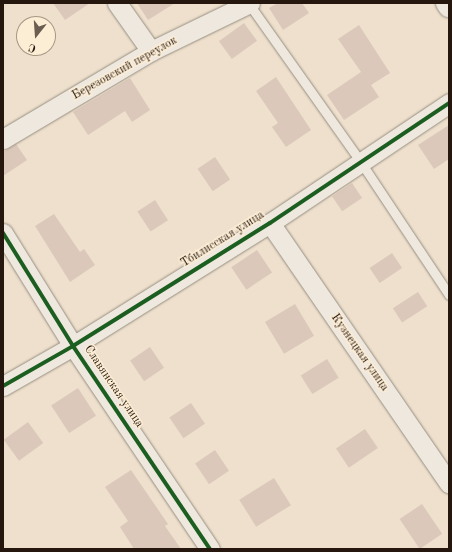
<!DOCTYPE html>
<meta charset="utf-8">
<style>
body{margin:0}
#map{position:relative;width:452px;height:552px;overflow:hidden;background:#eee0cc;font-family:"Old Standard TT",serif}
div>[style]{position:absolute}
.building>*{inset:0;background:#dbc8ba;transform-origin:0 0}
.roads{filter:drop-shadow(0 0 1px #978e81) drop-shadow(0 0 1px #978e81)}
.lane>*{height:9px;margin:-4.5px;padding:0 4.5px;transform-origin:4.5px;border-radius:4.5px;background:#efe8df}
.street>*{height:19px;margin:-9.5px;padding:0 9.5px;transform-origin:9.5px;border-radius:9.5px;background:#efe8df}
.secondary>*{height:22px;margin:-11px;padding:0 11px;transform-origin:11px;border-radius:11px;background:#efe8df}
.cycleway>*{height:4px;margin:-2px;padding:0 2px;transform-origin:2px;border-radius:2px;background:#1b5e20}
span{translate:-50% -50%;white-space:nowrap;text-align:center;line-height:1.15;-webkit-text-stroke:3px #fcedd5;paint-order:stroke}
.street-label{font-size:12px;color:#25170e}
.frame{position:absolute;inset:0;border:4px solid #25170e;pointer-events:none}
.north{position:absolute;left:16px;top:16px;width:40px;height:40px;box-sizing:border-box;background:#fcedd5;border:1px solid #a69785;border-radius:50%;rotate:197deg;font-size:11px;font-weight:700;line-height:16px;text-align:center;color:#25170e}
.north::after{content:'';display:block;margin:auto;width:14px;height:18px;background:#6b5d50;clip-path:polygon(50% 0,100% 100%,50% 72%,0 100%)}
</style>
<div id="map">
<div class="building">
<i style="clip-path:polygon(53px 3px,90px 3px,65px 20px)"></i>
<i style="clip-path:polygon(137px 3px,175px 3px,148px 20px)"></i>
<i style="clip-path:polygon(278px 3px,302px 3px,309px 13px,283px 30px,269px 8px)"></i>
<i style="left:244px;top:23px;width:22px;height:31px;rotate:54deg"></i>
<i style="clip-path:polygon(359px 25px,390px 73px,371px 85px,379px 97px,344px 120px,327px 95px,361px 72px,338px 39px)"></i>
<i style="clip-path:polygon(276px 77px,311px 130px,286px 147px,272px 127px,278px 123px,256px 91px)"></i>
<i style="clip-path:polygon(130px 78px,150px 110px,132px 122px,125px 111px,88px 135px,73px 112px)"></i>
<i style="clip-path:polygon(449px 125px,449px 159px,434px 169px,418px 145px)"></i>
<i style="clip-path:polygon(16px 144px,27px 160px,3px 176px,3px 152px)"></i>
<i style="left:215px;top:157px;width:27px;height:21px;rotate:56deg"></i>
<i style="left:352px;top:183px;width:18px;height:24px;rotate:56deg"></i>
<i style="left:155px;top:200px;width:24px;height:21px;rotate:57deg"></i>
<i style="clip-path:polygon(54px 214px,80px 252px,84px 249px,95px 265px,70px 282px,35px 226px)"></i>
<i style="left:257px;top:250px;width:27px;height:31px;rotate:56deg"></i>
<i style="left:392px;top:253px;width:18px;height:27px;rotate:56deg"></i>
<i style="left:418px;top:292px;width:17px;height:30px;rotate:57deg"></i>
<i style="left:295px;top:304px;width:37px;height:35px;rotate:59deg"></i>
<i style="left:150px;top:347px;width:25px;height:24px;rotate:56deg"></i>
<i style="left:327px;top:359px;width:22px;height:31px;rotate:58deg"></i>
<i style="left:78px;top:388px;width:33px;height:32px;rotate:57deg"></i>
<i style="left:191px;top:403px;width:25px;height:26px;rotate:56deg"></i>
<i style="left:28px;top:422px;width:26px;height:30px;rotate:54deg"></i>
<i style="left:365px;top:429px;width:23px;height:35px;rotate:56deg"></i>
<i style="left:215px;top:450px;width:25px;height:24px;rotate:56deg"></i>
<i style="clip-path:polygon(131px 470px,168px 524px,165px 526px,181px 549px,134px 549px,120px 527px,128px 521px,105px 487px)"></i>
<i style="left:274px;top:478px;width:32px;height:41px;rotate:58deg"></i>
<i style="left:422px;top:504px;width:36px;height:27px;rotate:56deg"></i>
</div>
<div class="roads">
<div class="lane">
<i style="left:249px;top:4px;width:192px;rotate:54.7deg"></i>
<i style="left:360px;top:161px;width:161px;rotate:56.4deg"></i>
</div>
<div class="street">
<i style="left:117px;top:3px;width:59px;rotate:54.7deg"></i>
<i style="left:3px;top:139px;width:172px;rotate:-30.7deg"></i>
<i style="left:151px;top:51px;width:110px;rotate:-25.9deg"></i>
<i style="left:270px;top:223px;width:316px;rotate:55.5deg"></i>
<i style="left:3px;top:233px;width:133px;rotate:58.2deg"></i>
<i style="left:73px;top:346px;width:245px;rotate:56deg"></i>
<i style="left:3px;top:386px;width:81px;rotate:-29.7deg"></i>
<i style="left:73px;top:346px;width:232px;rotate:-32deg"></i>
<i style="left:270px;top:223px;width:216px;rotate:-33.8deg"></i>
</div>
<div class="secondary">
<i style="left:447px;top:3px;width:4px;rotate:56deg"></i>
</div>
</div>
<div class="cycleway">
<i style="left:3px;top:233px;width:133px;rotate:58.2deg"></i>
<i style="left:73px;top:346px;width:245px;rotate:56deg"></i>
<i style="left:3px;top:386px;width:81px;rotate:-29.7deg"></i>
<i style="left:73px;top:346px;width:232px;rotate:-32deg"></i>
<i style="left:270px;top:223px;width:216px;rotate:-33.8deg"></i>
</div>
<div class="street-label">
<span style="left:125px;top:69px;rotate:-29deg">Березовский переулок</span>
<span style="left:223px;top:240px;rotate:-32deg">Тбилисская улица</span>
<span style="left:359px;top:353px;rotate:55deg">Кузнецкая улица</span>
<span style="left:113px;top:387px;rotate:56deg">Славянская улица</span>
</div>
<div class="frame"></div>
<div class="north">С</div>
</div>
